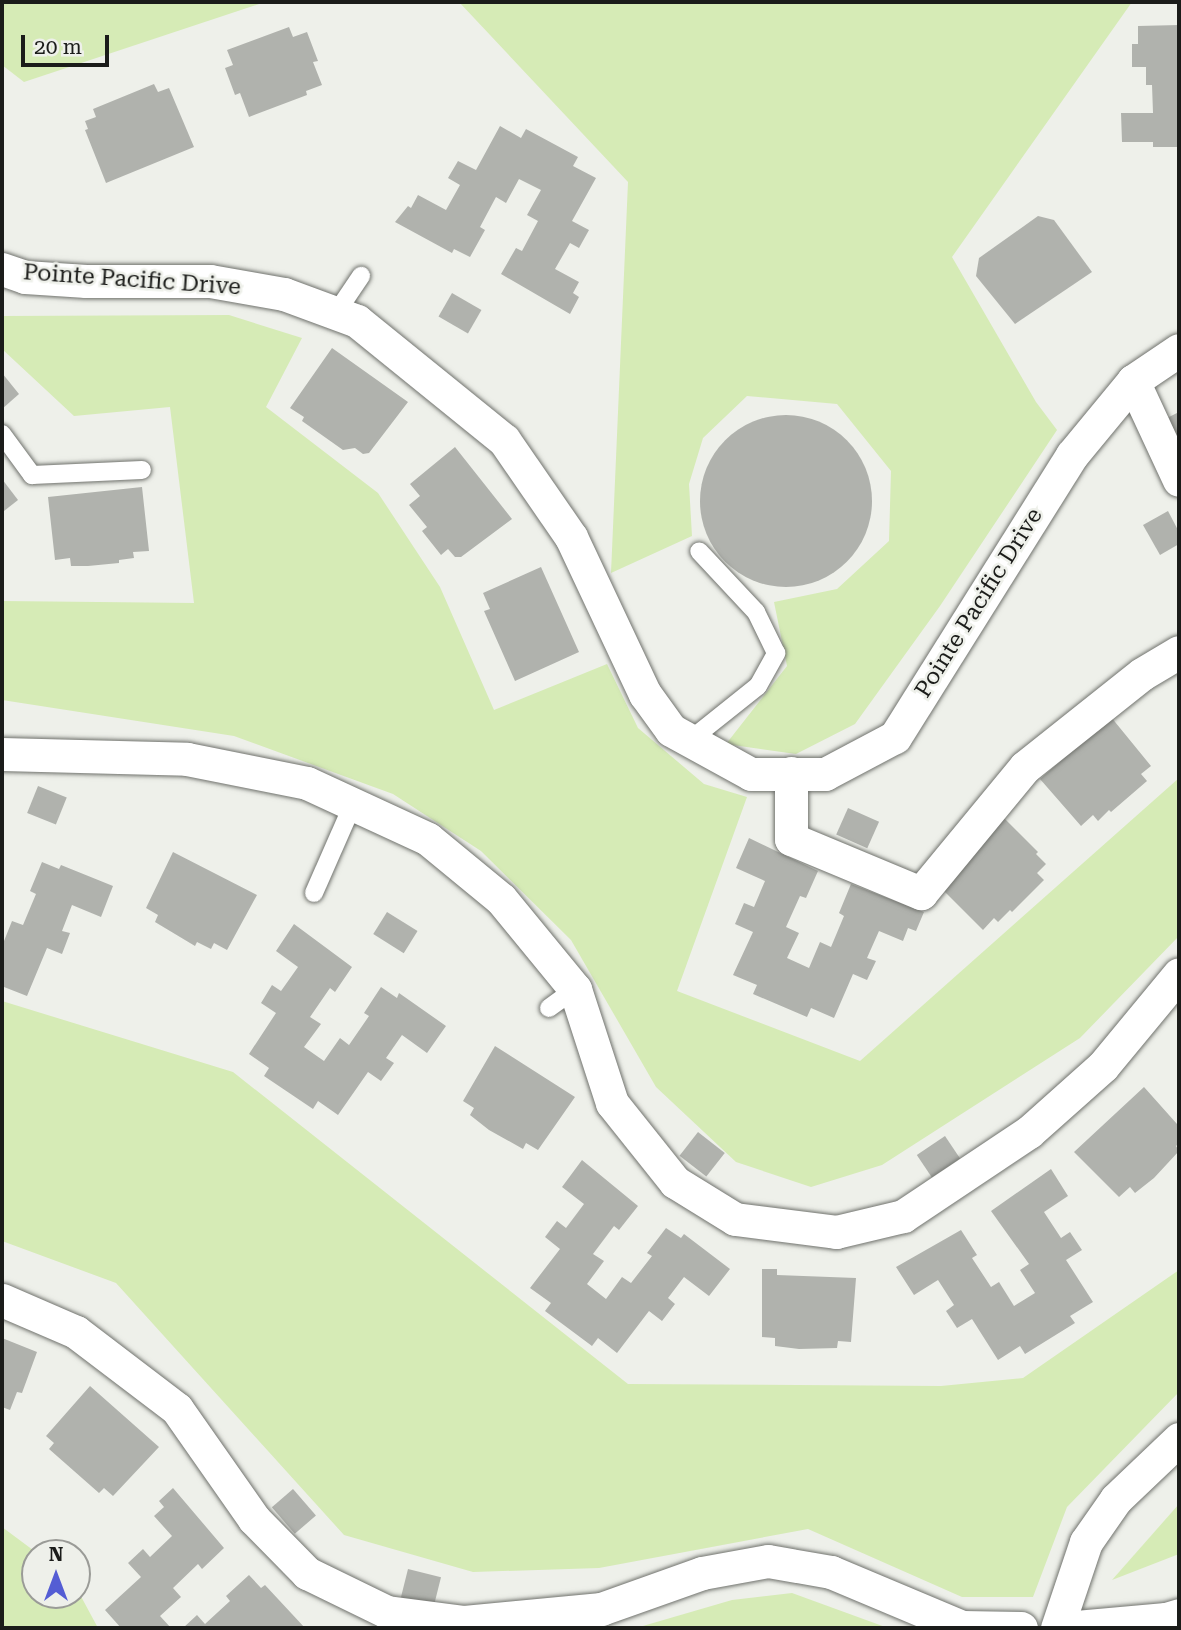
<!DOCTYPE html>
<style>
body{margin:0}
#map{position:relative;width:1181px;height:1630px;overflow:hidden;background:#eef0ea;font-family:"Roboto Serif",serif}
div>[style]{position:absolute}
.green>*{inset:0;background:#d6ebb6}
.building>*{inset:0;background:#b0b2ad;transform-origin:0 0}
.round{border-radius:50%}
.roads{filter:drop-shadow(0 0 2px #70726d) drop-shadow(0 0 2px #70726d)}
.service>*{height:18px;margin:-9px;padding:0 9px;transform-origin:9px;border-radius:9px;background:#fff}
.minor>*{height:33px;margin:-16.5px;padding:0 16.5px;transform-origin:16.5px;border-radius:16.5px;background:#fff}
span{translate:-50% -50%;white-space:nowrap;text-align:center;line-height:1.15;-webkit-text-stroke:5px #eef0ea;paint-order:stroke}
.street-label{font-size:23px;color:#1b1c1a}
.frame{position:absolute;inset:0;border:4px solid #1b1c1a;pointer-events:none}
.north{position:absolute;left:21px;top:1539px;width:70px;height:70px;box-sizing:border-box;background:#eef0ea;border:2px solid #9a9b97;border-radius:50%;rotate:0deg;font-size:19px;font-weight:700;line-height:28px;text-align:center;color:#1b1c1a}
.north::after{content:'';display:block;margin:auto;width:24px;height:32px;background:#545dd4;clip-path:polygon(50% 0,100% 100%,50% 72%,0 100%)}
.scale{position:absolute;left:21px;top:35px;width:88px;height:32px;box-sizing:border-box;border:4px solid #1b1c1a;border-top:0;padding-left:9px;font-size:21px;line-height:24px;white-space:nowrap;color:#1b1c1a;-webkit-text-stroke:5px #eef0ea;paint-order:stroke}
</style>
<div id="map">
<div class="green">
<i style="clip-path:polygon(2px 2px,265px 2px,24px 82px,2px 65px)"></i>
<i style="clip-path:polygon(459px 2px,1132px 2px,952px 257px,1036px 402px,1057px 430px,940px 606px,855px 724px,796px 754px,726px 744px,787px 666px,774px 602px,837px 589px,889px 541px,891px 471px,837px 404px,747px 396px,703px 438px,689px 484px,692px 536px,611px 573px,628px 182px)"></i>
<i style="clip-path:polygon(229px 315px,302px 338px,266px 407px,378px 493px,440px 587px,494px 710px,607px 664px,638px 728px,704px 784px,747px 797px,677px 991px,860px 1061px,1179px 778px,1179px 936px,1080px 1038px,882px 1165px,811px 1187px,736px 1162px,656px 1087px,571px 940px,481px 851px,393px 794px,234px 736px,2px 700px,2px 601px,194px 603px,170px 407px,74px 416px,2px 349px,2px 316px)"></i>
<i style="clip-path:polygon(2px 1001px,233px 1072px,628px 1384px,941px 1386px,1023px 1378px,1179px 1270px,1179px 1392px,1067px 1507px,1033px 1597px,962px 1597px,808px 1529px,599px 1568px,473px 1572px,344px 1535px,116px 1283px,2px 1241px)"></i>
<i style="clip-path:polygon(1179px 1504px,1179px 1554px,1112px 1580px)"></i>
<i style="clip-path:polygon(2px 1527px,37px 1553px,35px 1595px,77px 1595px,77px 1589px,98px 1628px,2px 1628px)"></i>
<i style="clip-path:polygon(792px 1593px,888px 1628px,636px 1628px,732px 1600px)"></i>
</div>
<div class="building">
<i style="clip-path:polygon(1179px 25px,1179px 147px,1153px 147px,1153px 142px,1122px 142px,1121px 113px,1153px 113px,1152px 85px,1146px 85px,1146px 67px,1132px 67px,1132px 44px,1138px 44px,1138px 26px)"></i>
<i style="clip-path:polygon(289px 27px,293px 37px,307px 32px,318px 61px,313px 62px,322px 85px,306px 91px,307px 95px,249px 117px,240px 93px,235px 95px,225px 68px,233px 65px,227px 50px)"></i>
<i style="clip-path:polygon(154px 84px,158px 92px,169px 88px,194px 147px,106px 183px,85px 130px,88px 129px,85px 121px,96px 117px,93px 109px)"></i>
<i style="clip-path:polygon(500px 126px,521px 138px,526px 129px,578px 157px,573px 166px,596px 178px,572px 221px,589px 230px,579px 248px,570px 243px,555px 269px,579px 282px,573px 293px,579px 297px,570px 314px,501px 274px,516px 248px,522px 251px,538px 221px,527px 215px,541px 190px,519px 179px,506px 203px,496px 197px,480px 227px,485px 230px,470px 257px,454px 249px,452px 253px,395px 222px,408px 206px,411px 208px,418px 195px,446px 210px,460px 185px,448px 178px,458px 161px,476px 170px)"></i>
<i style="clip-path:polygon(1038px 216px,1054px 220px,1092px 272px,1015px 324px,976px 276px,979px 258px)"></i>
<i style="left:452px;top:293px;width:34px;height:27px;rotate:30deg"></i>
<i style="clip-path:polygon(332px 348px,408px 402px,369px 453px,363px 454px,355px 448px,343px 450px,302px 421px,304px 417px,290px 408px)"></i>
<i style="clip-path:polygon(2px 373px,19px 394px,2px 409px)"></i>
<i style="clip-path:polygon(1179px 412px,1179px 455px,1161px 421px)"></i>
<i class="round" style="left:700px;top:415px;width:172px;height:172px"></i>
<i style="clip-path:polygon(455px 447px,512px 519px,461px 557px,455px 557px,448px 549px,441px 555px,422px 531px,427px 527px,409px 505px,420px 496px,410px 484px)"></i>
<i style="clip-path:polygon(2px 479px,18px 500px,4px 511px,2px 509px)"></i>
<i style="clip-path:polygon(142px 487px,149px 551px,133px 552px,134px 558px,119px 560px,119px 563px,88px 566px,71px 566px,70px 558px,55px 560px,48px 497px)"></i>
<i style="clip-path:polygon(1168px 511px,1179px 532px,1179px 544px,1160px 555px,1143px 525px)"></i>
<i style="clip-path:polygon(541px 567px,579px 652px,515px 681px,484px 611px,490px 609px,483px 593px)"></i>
<i style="clip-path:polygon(1111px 717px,1151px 766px,1141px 774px,1147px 781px,1111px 812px,1109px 810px,1098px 821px,1093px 815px,1081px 826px,1040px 779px)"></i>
<i style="left:38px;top:786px;width:31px;height:29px;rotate:22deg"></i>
<i style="left:848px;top:808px;width:34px;height:29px;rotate:24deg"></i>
<i style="clip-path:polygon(1003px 817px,1038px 852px,1036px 854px,1046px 864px,1037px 873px,1044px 880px,1012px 912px,1010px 910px,998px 922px,994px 918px,983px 930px,937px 884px)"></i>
<i style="clip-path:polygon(749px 838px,818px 871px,806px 898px,800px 896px,786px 927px,799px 933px,787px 958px,809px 968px,820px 942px,831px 947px,844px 916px,839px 913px,851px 884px,924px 912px,916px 931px,908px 928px,903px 941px,879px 931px,867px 958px,876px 961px,867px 980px,853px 974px,834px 1018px,811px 1008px,807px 1017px,753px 994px,757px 985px,733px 975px,753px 932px,735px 924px,744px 903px,754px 907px,765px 881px,736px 868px)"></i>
<i style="clip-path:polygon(173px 852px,257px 895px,227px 950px,214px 943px,211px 949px,197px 942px,195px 946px,155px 922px,158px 915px,146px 908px)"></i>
<i style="clip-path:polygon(42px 862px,59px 869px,61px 865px,113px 886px,101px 917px,72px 905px,62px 931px,70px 933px,62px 954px,47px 948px,27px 996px,4px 987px,2px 993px,2px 946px,12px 921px,23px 925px,36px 894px,30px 891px)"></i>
<i style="left:387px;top:912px;width:36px;height:26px;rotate:32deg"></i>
<i style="clip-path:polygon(294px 924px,352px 967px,335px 992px,330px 988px,310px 1017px,321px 1024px,304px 1047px,324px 1061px,340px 1038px,349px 1045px,369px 1016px,364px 1013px,381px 987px,397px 998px,399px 993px,446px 1026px,427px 1053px,402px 1035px,386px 1058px,394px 1063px,381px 1081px,368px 1072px,338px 1115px,318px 1101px,313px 1109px,264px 1076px,269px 1068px,249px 1054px,276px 1013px,261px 1003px,272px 985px,281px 991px,298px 967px,276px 951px)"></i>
<i style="clip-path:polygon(495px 1046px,575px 1097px,538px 1150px,526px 1143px,523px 1149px,489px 1130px,470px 1115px,474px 1108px,463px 1101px)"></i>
<i style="clip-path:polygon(1144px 1087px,1177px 1124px,1179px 1143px,1176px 1146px,1179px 1151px,1154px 1178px,1135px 1193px,1130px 1187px,1119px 1197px,1074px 1152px)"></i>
<i style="left:698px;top:1132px;width:34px;height:30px;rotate:38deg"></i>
<i style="left:945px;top:1136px;width:27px;height:34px;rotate:56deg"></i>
<i style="clip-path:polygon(582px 1160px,638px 1206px,619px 1230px,614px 1226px,593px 1254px,604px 1261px,587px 1284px,606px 1299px,622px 1277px,631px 1283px,652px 1256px,647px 1253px,666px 1228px,681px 1238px,684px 1234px,730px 1269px,709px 1296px,684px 1277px,668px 1298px,675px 1304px,662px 1321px,649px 1311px,617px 1353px,598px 1338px,592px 1346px,545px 1311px,551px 1303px,530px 1288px,560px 1249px,545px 1237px,557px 1221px,566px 1228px,584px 1204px,562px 1187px)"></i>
<i style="clip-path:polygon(1051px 1169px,1068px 1196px,1044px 1212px,1061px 1238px,1070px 1232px,1082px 1250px,1066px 1260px,1093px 1302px,1070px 1316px,1075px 1323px,1025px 1354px,1020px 1346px,998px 1360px,972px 1319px,957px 1328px,946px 1311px,954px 1305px,938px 1280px,914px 1295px,896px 1267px,961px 1230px,977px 1255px,972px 1258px,991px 1287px,999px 1282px,1014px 1306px,1035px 1293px,1020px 1270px,1029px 1264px,991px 1211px)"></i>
<i style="clip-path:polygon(762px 1269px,777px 1269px,777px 1275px,856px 1278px,851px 1342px,838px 1341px,837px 1348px,799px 1349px,775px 1346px,775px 1338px,762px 1337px)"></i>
<i style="clip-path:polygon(2px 1338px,37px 1352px,22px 1393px,17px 1392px,10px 1410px,2px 1407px)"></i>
<i style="clip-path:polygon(90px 1386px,159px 1447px,113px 1496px,104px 1488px,99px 1493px,49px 1449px,54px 1443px,46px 1436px)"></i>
<i style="clip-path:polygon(173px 1488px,224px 1548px,202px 1569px,198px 1564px,173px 1588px,181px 1597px,160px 1616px,171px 1628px,121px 1628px,105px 1610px,141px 1577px,128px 1563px,143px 1549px,150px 1557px,172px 1536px,154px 1516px,164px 1507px,159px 1501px)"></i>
<i style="left:293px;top:1489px;width:35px;height:28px;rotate:49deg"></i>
<i style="left:408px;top:1569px;width:34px;height:31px;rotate:14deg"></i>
<i style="clip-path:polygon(249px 1575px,261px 1588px,265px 1585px,305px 1628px,183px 1628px,197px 1615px,205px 1624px,230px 1601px,226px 1596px)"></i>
</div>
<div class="roads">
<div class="service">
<i style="left:336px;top:313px;width:45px;rotate:-56deg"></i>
<i style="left:2px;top:434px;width:51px;rotate:53.8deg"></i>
<i style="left:32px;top:475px;width:110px;rotate:-2.6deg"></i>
<i style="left:689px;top:741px;width:88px;rotate:-38.6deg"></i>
<i style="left:758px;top:686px;width:38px;rotate:-61deg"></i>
<i style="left:776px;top:653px;width:46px;rotate:-116deg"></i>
<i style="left:756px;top:612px;width:83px;rotate:-133.1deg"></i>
<i style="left:314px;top:893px;width:97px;rotate:-66.3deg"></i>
<i style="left:549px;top:1008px;width:32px;rotate:-36deg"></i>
</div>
<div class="minor">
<i style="left:2px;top:269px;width:24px;rotate:19deg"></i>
<i style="left:25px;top:277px;width:61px;rotate:3.8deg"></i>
<i style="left:86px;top:281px;width:124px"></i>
<i style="left:210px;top:281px;width:75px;rotate:10deg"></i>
<i style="left:284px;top:294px;width:78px;rotate:20.3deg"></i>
<i style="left:357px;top:321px;width:189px;rotate:39deg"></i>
<i style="left:504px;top:440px;width:118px;rotate:55.4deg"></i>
<i style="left:571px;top:537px;width:174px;rotate:64.8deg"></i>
<i style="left:645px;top:694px;width:44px;rotate:54.2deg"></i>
<i style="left:671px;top:730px;width:91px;rotate:28.8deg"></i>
<i style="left:751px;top:774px;width:74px"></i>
<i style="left:825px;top:774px;width:79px;rotate:-27.9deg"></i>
<i style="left:895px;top:737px;width:333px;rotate:-57.9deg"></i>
<i style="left:1072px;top:455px;width:96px;rotate:-50.5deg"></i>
<i style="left:1133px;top:381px;width:55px;rotate:-34deg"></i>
<i style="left:1133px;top:381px;width:109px;rotate:65.1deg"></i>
<i style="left:2px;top:754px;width:185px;rotate:1.5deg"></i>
<i style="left:187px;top:759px;width:122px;rotate:11.3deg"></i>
<i style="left:307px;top:783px;width:133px;rotate:24.8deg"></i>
<i style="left:428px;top:839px;width:94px;rotate:39.4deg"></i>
<i style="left:501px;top:899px;width:117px;rotate:50.6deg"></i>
<i style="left:575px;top:989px;width:120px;rotate:72deg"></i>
<i style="left:612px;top:1103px;width:101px;rotate:51.4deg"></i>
<i style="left:675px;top:1182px;width:70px;rotate:31.7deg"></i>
<i style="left:735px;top:1219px;width:102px;rotate:7.3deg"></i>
<i style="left:836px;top:1232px;width:69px;rotate:-13.4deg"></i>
<i style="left:903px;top:1216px;width:151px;rotate:-33.7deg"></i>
<i style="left:1029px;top:1132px;width:99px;rotate:-41.7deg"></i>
<i style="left:1103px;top:1066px;width:119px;rotate:-50.4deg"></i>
<i style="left:791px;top:773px;width:66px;rotate:90deg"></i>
<i style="left:791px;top:839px;width:141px;rotate:22.6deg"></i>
<i style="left:921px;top:893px;width:163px;rotate:-50.5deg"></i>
<i style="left:1025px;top:767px;width:149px;rotate:-38.5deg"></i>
<i style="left:1142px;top:674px;width:43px;rotate:-30.7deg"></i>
<i style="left:2px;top:1300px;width:81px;rotate:23.4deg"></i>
<i style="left:76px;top:1332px;width:127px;rotate:37.3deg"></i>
<i style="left:177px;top:1409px;width:134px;rotate:55deg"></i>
<i style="left:254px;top:1519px;width:76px;rotate:45.5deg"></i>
<i style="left:307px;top:1573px;width:89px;rotate:26deg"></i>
<i style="left:387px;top:1612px;width:78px;rotate:7.4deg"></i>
<i style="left:464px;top:1622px;width:138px;rotate:-5.4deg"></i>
<i style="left:601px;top:1609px;width:107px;rotate:-19.6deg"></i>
<i style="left:702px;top:1573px;width:67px;rotate:-10.3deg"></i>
<i style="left:768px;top:1561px;width:64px;rotate:9.9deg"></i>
<i style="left:831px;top:1572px;width:142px;rotate:22.8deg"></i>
<i style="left:962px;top:1627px;width:59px;rotate:1deg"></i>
<i style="left:1057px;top:1628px;width:91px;rotate:-71.4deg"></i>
<i style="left:1086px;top:1542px;width:52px;rotate:-55.1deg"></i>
<i style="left:1116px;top:1499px;width:87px;rotate:-43.6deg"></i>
<i style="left:1065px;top:1628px;width:101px;rotate:-5.1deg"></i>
<i style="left:1166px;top:1619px;width:14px;rotate:-17deg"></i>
</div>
</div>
<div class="street-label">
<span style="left:132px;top:280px;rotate:4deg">Pointe Pacific Drive</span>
<span style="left:979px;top:603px;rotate:-58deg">Pointe Pacific Drive</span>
</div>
<div class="frame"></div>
<div class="north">N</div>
<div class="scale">20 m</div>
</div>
